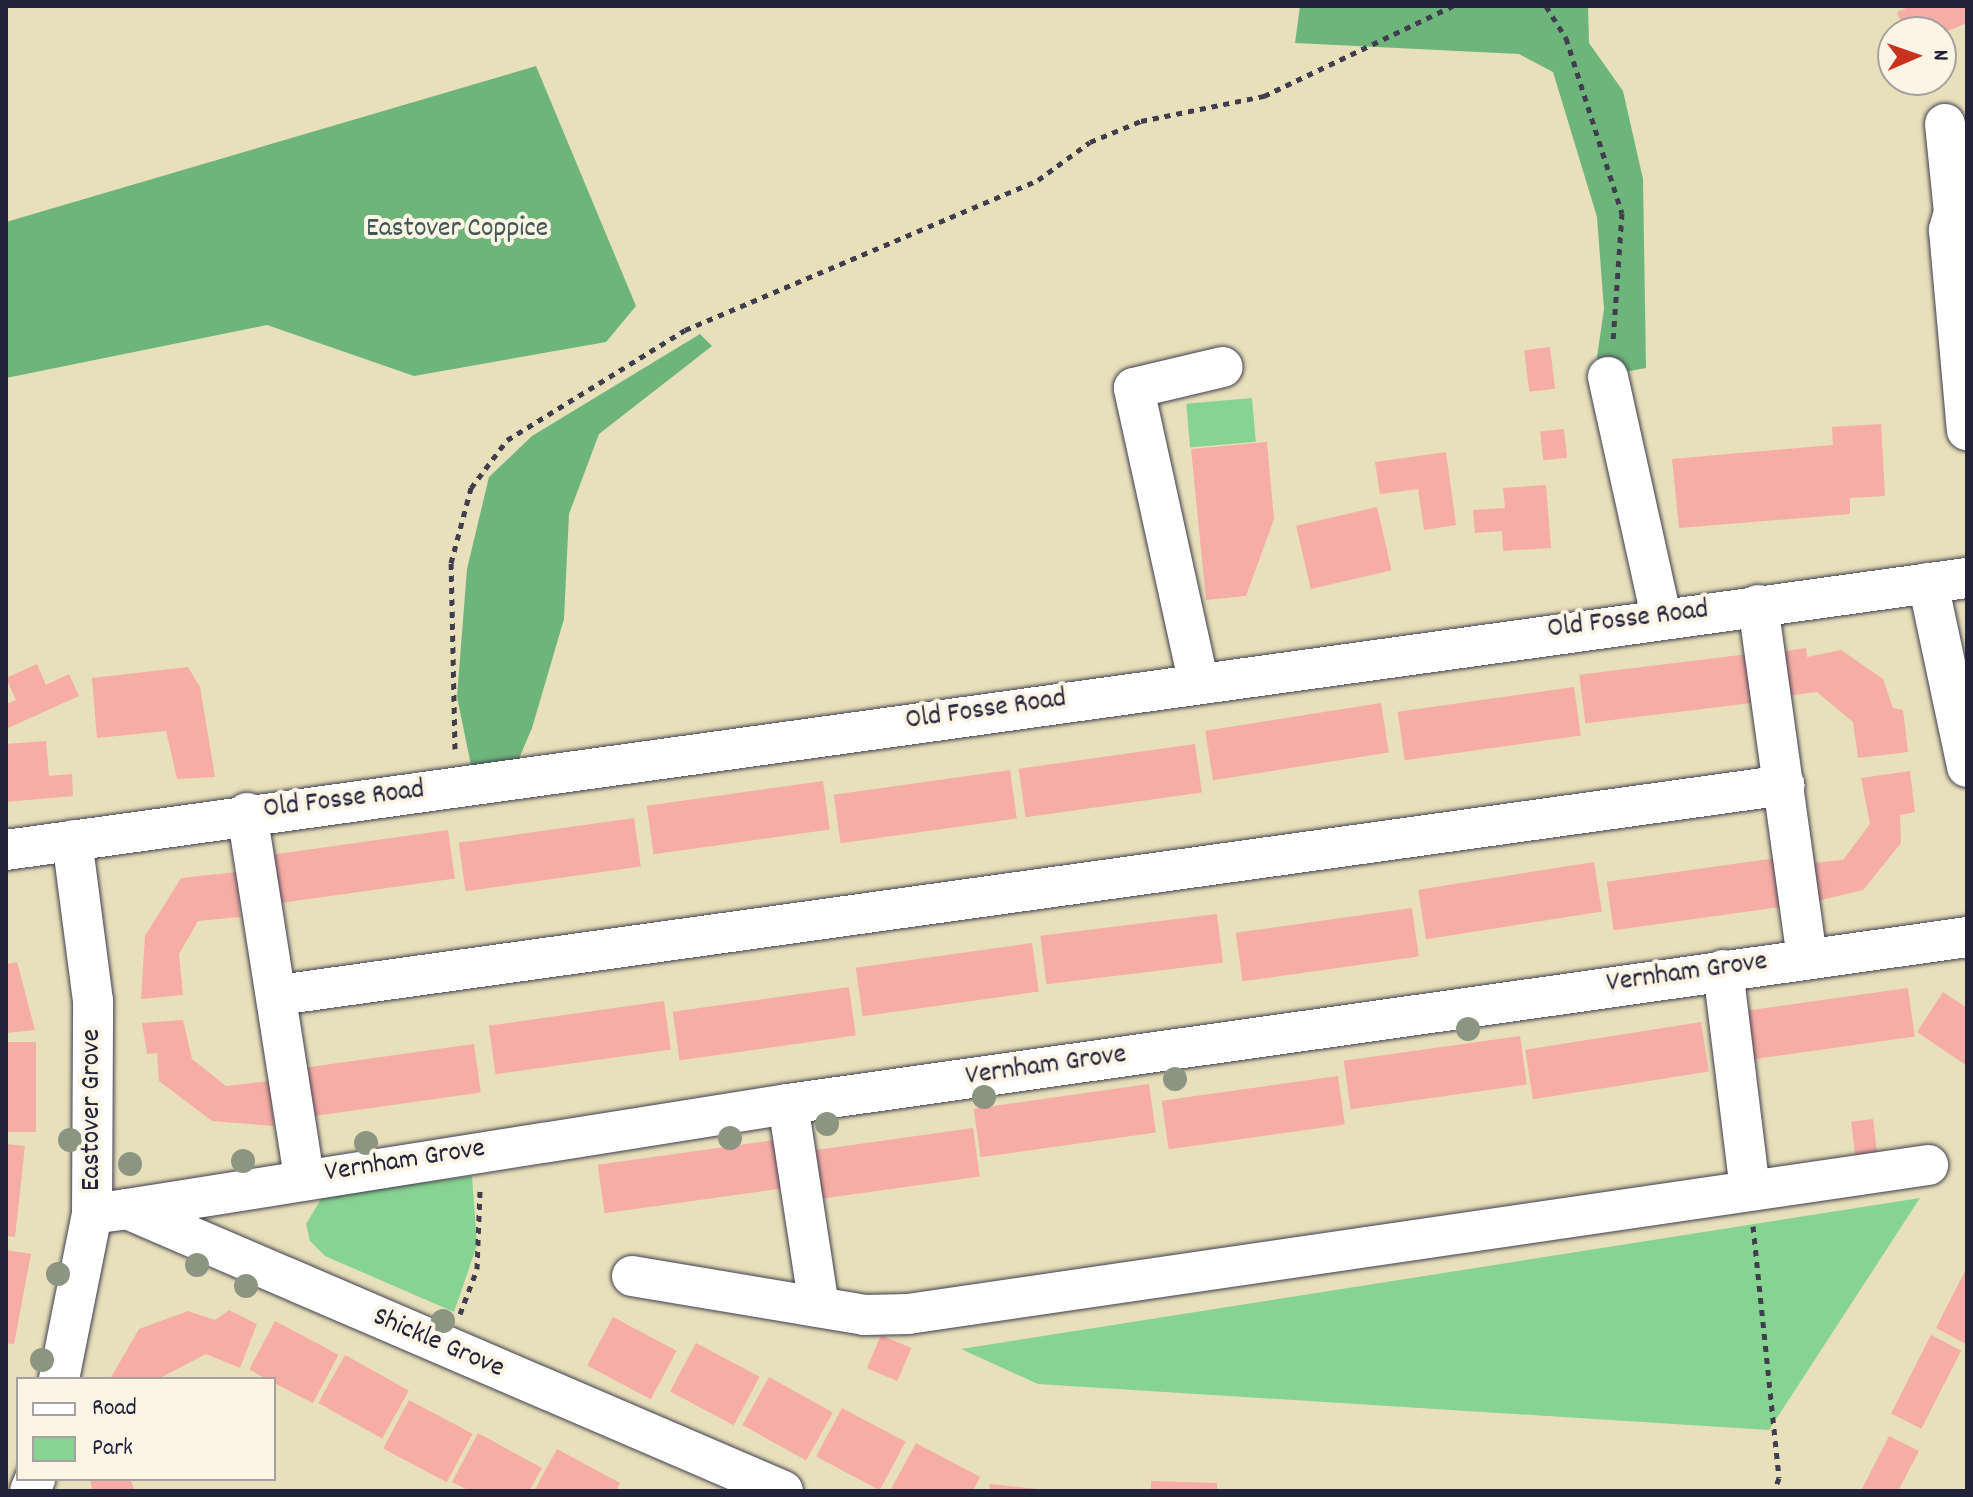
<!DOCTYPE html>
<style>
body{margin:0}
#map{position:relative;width:1973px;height:1497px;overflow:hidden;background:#e8e0ba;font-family:Dekko,sans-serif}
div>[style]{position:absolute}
.green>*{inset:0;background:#87d391;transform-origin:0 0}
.forest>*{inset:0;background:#6db57b}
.building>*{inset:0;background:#f5ada5;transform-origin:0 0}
.path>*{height:5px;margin-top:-2.5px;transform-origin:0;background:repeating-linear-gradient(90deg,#403e4e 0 6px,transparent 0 12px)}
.roads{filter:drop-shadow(0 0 2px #403e4e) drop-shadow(0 0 2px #403e4e)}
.minor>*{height:40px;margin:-20px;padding:0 20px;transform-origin:20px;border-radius:20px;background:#fff}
.trees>*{width:24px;height:24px;margin:-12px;border-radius:50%;background:#8c9582}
span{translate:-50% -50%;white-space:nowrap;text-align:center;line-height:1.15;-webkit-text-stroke:8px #fcf5e5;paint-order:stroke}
.park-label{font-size:28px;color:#405755}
.street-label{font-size:28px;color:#22223b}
.frame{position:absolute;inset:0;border:8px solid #22223b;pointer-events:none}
.legend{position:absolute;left:16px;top:1377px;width:260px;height:104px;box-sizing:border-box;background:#fcf5e5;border:2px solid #a5a1a1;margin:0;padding:10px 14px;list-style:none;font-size:24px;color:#22223b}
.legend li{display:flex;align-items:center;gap:16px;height:40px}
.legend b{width:40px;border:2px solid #a5a1a1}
.north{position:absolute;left:1877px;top:16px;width:80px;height:80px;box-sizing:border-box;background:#fcf5e5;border:2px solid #a5a1a1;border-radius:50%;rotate:88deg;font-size:22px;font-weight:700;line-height:32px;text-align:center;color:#22223b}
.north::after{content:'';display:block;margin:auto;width:28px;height:36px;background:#c8321e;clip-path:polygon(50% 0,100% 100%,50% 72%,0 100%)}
</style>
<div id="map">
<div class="green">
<i style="left:1252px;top:398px;width:44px;height:66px;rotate:85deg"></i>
<i style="clip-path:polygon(472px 1176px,477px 1245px,454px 1312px,325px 1256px,310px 1241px,306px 1224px,323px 1196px)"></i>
<i style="clip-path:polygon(1920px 1198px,1769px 1430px,1038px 1384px,961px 1349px)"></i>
</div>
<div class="forest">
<i style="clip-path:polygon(1300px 6px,1588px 6px,1589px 43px,1623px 91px,1643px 179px,1646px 368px,1603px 376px,1597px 357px,1604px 309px,1597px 217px,1553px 72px,1519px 54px,1295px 43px)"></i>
<i style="clip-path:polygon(536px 66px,636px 306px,606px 342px,414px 376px,267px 325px,6px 378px,6px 222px)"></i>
<i style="clip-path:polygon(700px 334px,712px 346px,599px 434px,569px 514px,564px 619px,532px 728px,517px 763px,472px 770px,457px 697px,467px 569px,489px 477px,532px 436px)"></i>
</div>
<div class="building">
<i style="clip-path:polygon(1911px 6px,1967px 6px,1967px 23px,1941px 34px,1905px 32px,1897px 12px)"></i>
<i style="left:1550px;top:347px;width:42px;height:26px;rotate:83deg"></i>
<i style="clip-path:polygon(1881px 424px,1885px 496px,1850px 498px,1850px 514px,1679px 528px,1672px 459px,1833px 445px,1832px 427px)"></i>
<i style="left:1564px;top:429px;width:29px;height:24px;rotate:84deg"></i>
<i style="clip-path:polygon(1267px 442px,1274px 519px,1246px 596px,1206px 600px,1191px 449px)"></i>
<i style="clip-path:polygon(1446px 452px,1456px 525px,1424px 530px,1418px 489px,1380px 494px,1375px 462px)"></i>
<i style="clip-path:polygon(1546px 485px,1551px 548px,1503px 551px,1502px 531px,1475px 533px,1473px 510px,1505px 508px,1503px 488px)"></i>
<i style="left:1377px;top:507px;width:65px;height:83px;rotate:77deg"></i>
<i style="clip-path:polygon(1806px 648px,1807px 657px,1841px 650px,1883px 679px,1893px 708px,1903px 710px,1908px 752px,1858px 758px,1853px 722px,1817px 692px,1777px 697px,1772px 653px)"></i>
<i style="left:1756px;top:653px;width:49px;height:178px;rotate:83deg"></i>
<i style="clip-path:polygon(37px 664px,46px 685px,69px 674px,79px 696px,6px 729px,6px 704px,16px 700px,6px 678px)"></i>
<i style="clip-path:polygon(188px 667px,200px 687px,215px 777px,177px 779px,166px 731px,97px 738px,92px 678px)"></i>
<i style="left:1574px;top:687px;width:49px;height:178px;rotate:82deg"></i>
<i style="left:1381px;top:703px;width:50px;height:178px;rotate:81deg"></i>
<i style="clip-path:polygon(46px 741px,49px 776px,72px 774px,73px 796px,6px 802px,6px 744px)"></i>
<i style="left:1195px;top:744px;width:49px;height:178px;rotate:82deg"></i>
<i style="left:1010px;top:770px;width:49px;height:178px;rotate:82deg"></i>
<i style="clip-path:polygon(1910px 771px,1915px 812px,1900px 815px,1901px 843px,1863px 890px,1805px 904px,1801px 864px,1843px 860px,1870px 824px,1861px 778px)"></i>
<i style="left:823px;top:781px;width:49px;height:178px;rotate:82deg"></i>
<i style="left:634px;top:818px;width:49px;height:177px;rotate:82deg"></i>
<i style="left:448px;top:830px;width:49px;height:178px;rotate:82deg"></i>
<i style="left:1783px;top:857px;width:49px;height:178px;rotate:82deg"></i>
<i style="left:1594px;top:862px;width:50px;height:178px;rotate:81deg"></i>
<i style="clip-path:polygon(237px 872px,240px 917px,198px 921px,179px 954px,183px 995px,141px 999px,145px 936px,181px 878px)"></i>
<i style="left:1412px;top:908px;width:49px;height:178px;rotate:82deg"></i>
<i style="left:1217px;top:914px;width:49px;height:178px;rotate:83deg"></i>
<i style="left:1032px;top:943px;width:49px;height:178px;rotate:82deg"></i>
<i style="clip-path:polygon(17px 962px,35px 1030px,6px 1033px,6px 964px)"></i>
<i style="left:849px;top:987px;width:49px;height:178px;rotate:82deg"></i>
<i style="left:1908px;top:988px;width:49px;height:178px;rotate:82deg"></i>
<i style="clip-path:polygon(1943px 992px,1967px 1008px,1967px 1066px,1917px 1032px)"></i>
<i style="left:664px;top:1001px;width:49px;height:177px;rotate:82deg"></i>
<i style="clip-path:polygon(183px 1020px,192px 1059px,226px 1086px,269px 1081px,274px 1126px,212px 1121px,159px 1081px,157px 1053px,147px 1054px,142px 1023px)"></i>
<i style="left:1701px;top:1022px;width:50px;height:178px;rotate:81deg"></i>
<i style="left:1520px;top:1036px;width:49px;height:178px;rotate:82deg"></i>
<i style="left:6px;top:1042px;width:30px;height:90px"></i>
<i style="left:474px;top:1044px;width:49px;height:175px;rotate:82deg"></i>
<i style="left:1338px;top:1076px;width:49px;height:178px;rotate:82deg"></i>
<i style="left:1149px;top:1084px;width:49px;height:177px;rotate:82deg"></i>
<i style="left:1873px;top:1119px;width:41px;height:22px;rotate:83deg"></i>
<i style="left:973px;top:1128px;width:49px;height:178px;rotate:82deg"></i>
<i style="left:774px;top:1140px;width:49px;height:178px;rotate:82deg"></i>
<i style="clip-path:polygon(6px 1144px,25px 1146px,15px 1237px,6px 1236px)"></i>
<i style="clip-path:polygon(6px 1250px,31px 1254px,14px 1344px,6px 1343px)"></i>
<i style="clip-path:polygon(1967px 1267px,1967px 1341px,1966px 1344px,1936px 1328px)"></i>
<i style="clip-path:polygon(229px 1310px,257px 1324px,240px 1368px,206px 1354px,158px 1379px,110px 1379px,139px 1329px,188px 1311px,215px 1320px)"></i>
<i style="left:613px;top:1317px;width:72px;height:55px;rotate:28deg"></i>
<i style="left:275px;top:1321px;width:72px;height:55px;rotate:28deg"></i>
<i style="left:881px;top:1335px;width:33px;height:36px;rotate:23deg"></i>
<i style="left:1931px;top:1335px;width:34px;height:88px;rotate:27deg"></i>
<i style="left:696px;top:1343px;width:72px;height:55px;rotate:28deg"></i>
<i style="left:345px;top:1355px;width:73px;height:55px;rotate:29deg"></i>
<i style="left:769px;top:1377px;width:73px;height:55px;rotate:29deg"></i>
<i style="left:409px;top:1400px;width:72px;height:55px;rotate:28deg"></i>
<i style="left:842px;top:1408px;width:72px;height:55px;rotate:28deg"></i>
<i style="clip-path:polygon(478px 1433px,542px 1468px,529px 1491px,470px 1491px,452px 1482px)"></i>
<i style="clip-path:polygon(1889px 1436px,1919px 1451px,1898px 1491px,1861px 1491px)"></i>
<i style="clip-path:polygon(916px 1443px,980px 1477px,973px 1491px,890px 1491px)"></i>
<i style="clip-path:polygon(557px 1449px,620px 1483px,616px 1491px,534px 1491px)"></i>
<i style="clip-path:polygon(90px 1479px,130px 1479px,135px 1491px,92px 1491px)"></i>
<i style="clip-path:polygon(1151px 1481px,1217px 1483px,1217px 1491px,1151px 1491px)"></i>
<i style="clip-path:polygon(990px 1484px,1037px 1489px,1037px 1491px,989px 1491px)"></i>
</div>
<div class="path">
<i style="left:1546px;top:6px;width:38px;rotate:58deg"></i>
<i style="left:1566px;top:38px;width:184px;rotate:72.3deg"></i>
<i style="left:1622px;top:213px;width:129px;rotate:94deg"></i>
<i style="left:455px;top:749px;width:186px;rotate:-91.2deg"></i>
<i style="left:451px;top:563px;width:78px;rotate:-75.1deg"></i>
<i style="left:471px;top:488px;width:60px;rotate:-53.1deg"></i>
<i style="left:507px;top:440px;width:209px;rotate:-31.7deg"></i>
<i style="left:685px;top:330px;width:384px;rotate:-23deg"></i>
<i style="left:1038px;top:180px;width:64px;rotate:-36.2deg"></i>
<i style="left:1090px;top:142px;width:55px;rotate:-22.4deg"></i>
<i style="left:1141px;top:121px;width:126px;rotate:-11.5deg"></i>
<i style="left:1264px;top:96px;width:209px;rotate:-25.5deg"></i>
<i style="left:1753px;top:1226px;width:253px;rotate:84.1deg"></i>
<i style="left:1779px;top:1478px;width:14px;rotate:111deg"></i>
<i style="left:460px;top:1314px;width:48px;rotate:-69.3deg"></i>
<i style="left:477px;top:1269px;width:78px;rotate:-87.8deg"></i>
</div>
<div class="roads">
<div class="minor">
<i style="left:1945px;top:124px;width:88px;rotate:84.2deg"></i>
<i style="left:1967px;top:207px;width:14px;rotate:159deg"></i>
<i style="left:1954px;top:212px;width:19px;rotate:106deg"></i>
<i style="left:1949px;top:230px;width:201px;rotate:84.9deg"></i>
<i style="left:1608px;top:377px;width:245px;rotate:77.5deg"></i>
<i style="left:1928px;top:583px;width:188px;rotate:78deg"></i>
<i style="left:1758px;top:605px;width:355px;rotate:82.1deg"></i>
<i style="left:1198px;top:680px;width:299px;rotate:-102.4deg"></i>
<i style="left:1134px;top:388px;width:91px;rotate:-13.3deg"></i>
<i style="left:247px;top:813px;width:368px;rotate:81.1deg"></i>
<i style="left:6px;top:850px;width:1980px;rotate:-7.9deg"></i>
<i style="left:1723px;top:970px;width:221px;rotate:83deg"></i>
<i style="left:279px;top:995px;width:1520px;rotate:-7.94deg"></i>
<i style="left:788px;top:1104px;width:205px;rotate:81.3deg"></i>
<i style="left:127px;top:1209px;width:669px;rotate:-9.03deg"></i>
<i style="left:788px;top:1104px;width:1191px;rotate:-8.06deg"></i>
<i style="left:92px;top:1214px;width:35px;rotate:-8deg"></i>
<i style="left:127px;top:1209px;width:714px;rotate:23.26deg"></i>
<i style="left:632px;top:1276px;width:235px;rotate:9.5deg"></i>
<i style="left:864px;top:1315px;width:44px;rotate:-1.3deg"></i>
<i style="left:908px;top:1314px;width:1031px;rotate:-8.31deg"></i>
<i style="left:59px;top:1379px;width:168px;rotate:-78.7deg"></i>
<i style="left:92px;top:1214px;width:213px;rotate:-89.7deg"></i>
<i style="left:93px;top:1001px;width:162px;rotate:-97.4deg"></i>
<i style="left:30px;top:1491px;width:13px;rotate:-67deg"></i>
</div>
</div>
<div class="trees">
<i style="left:1468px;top:1029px"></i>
<i style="left:1175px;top:1079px"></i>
<i style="left:984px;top:1097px"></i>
<i style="left:827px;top:1124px"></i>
<i style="left:730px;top:1138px"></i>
<i style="left:70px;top:1140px"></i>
<i style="left:366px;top:1143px"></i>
<i style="left:243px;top:1161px"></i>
<i style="left:130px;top:1164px"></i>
<i style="left:197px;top:1265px"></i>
<i style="left:58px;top:1274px"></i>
<i style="left:246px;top:1286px"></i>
<i style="left:443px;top:1321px"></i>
<i style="left:42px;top:1360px"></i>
</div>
<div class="park-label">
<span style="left:457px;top:230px">Eastover Coppice</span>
</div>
<div class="street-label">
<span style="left:1628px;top:621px;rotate:-7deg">Old Fosse Road</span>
<span style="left:986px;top:711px;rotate:-8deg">Old Fosse Road</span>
<span style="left:344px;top:801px;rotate:-7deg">Old Fosse Road</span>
<span style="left:1687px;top:974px;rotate:-8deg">Vernham Grove</span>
<span style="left:1046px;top:1067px;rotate:-8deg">Vernham Grove</span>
<span style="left:93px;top:1110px;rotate:-90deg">Eastover Grove</span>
<span style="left:405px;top:1162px;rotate:-9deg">Vernham Grove</span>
<span style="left:438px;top:1344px;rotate:23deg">Shickle Grove</span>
</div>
<div class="frame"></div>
<ul class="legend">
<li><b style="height:10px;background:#fff"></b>Road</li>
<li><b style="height:22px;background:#87d391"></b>Park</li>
</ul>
<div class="north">N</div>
</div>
